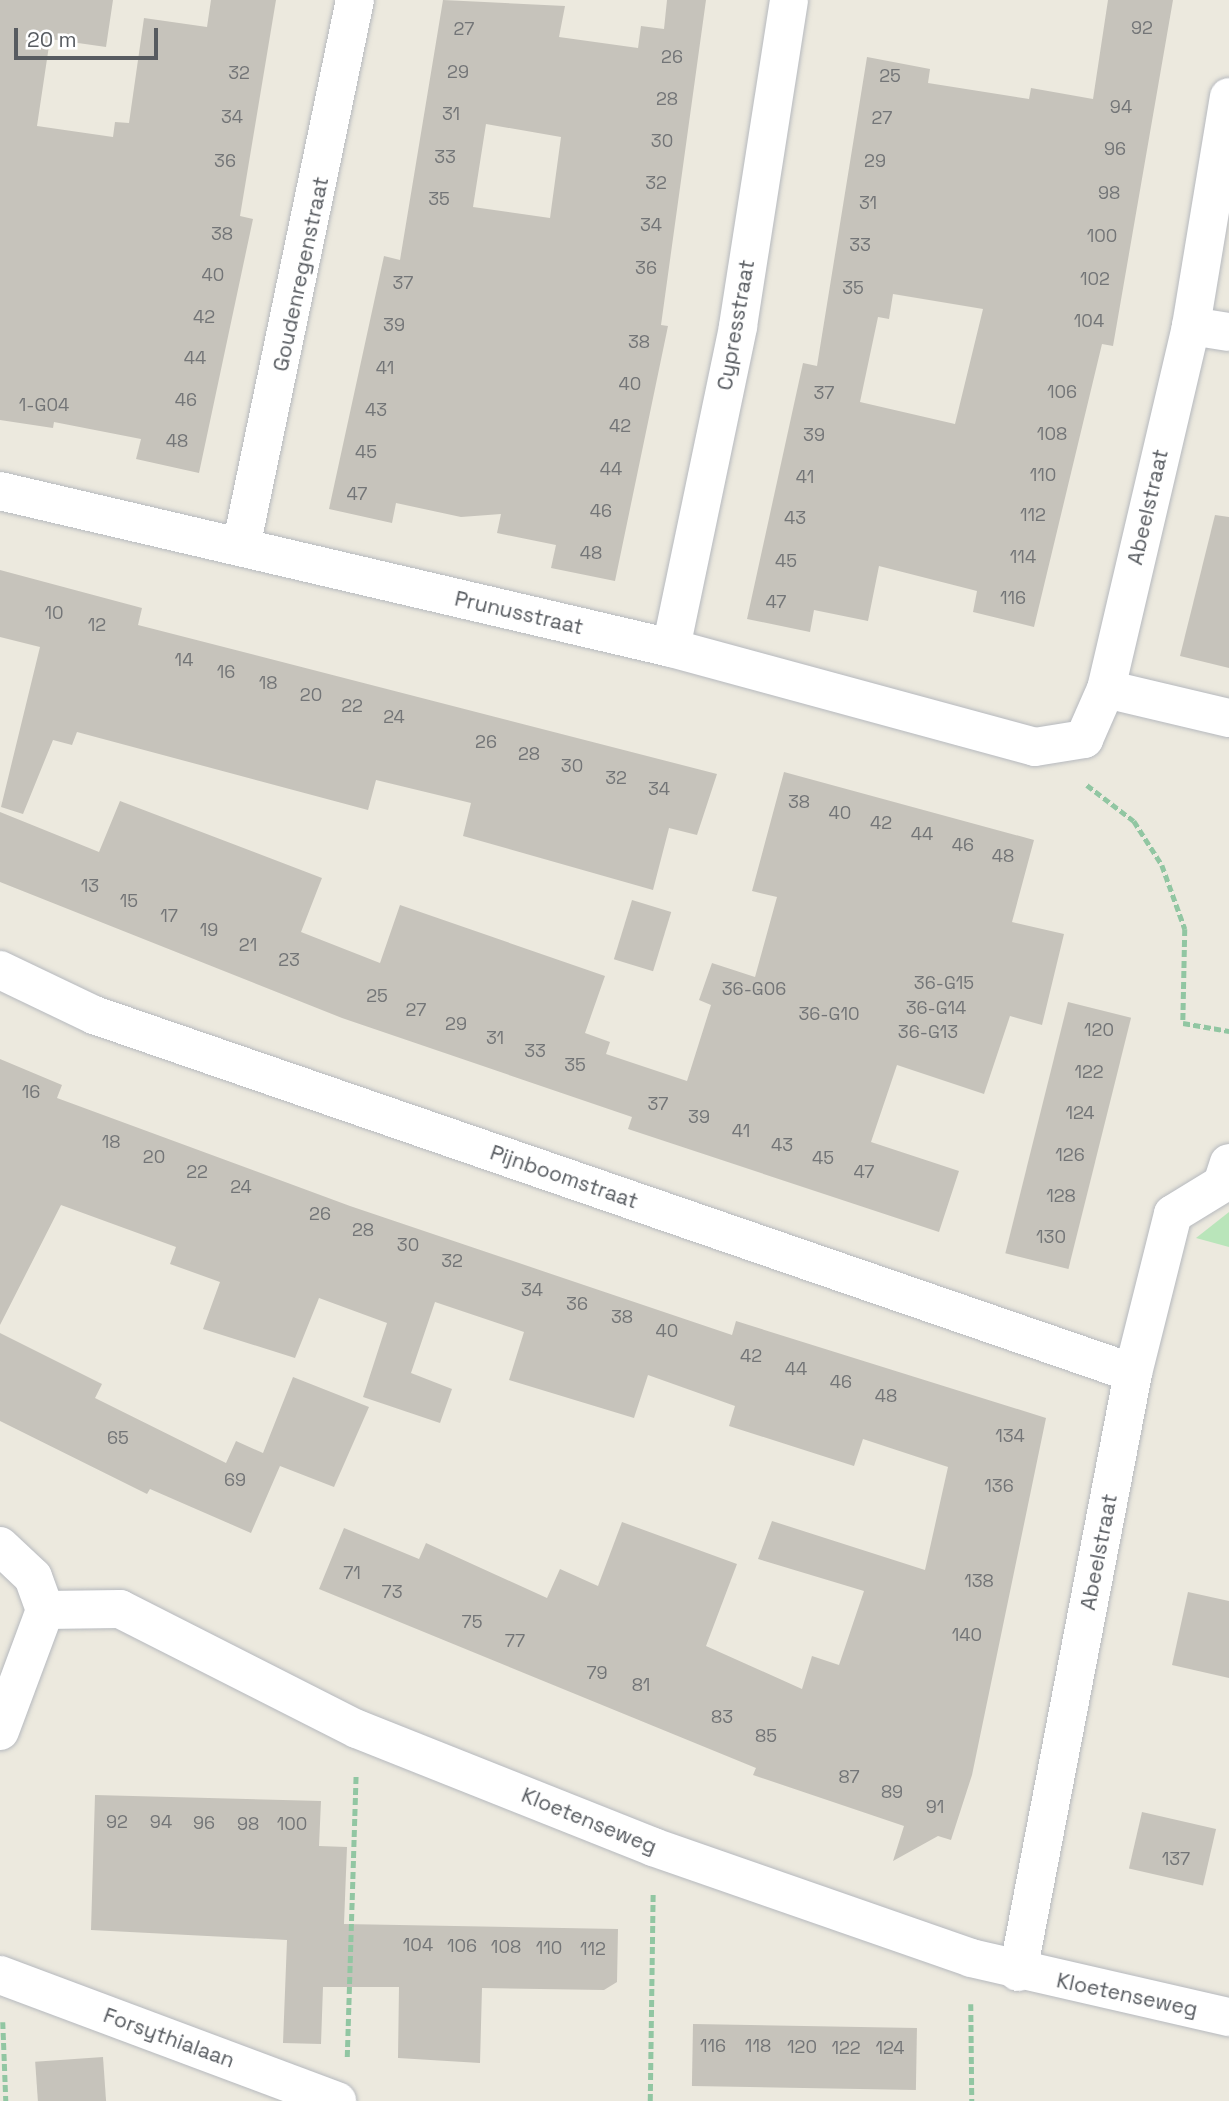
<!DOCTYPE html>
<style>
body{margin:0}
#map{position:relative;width:1229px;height:2101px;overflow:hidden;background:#ece9de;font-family:"Space Grotesk",sans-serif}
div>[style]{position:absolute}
.green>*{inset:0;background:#b9e5ba}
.building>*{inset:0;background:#c6c3bb;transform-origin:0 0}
.path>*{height:4.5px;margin-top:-2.25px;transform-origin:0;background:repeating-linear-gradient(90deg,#91c6a2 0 7px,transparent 0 10.5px)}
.roads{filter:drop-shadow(0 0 2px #b6b9be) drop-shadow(0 0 2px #b6b9be)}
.minor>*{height:38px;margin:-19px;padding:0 19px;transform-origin:19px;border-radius:19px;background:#fff}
span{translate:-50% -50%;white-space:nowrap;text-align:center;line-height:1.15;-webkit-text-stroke:5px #fff;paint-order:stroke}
.number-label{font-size:18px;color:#737577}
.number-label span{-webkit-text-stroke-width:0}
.street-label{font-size:21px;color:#575b60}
.scale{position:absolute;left:14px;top:28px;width:144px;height:32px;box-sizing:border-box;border:4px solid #575b60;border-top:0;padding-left:9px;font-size:21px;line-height:24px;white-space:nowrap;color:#575b60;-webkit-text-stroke:5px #fff;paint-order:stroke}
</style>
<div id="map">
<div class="green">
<i style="clip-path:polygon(1229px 1212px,1229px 1247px,1196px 1238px)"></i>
</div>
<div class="building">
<i style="clip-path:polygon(0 0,113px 0,106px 47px,50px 39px,37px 126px,113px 137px,115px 122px,129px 123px,144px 18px,207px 27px,211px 0,276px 0,240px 216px,253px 219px,199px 473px,136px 459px,141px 439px,54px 422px,53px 428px,0 420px)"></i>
<i style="clip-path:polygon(evenodd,443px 0,565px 6px,559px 37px,638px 48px,641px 26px,664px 29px,667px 0,706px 0,661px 325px,668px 326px,615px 581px,551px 568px,556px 545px,497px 533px,501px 514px,461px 517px,396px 503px,392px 523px,329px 509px,384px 256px,400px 260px,443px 0,486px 124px,561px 137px,550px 218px,473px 207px,486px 124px)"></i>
<i style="clip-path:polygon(evenodd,1108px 0,1173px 0,1113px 346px,1102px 344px,1034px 627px,973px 612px,977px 591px,879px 566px,868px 621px,814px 610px,810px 632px,747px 619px,803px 363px,817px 366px,867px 57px,930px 69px,928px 83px,1029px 99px,1031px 88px,1093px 99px,1108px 0,893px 294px,983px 309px,955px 424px,860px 402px,878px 317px,889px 319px,893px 294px)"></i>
<i style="clip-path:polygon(1215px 515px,1229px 517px,1229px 668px,1180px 656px)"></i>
<i style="clip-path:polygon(0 570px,142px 608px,138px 625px,717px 774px,697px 835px,669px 828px,653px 890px,463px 836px,471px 803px,376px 780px,368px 810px,77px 732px,72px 745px,53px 740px,23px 814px,1px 807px,40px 647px,0 637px)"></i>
<i style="clip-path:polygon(784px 772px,1034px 840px,1012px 922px,1064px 934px,1042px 1025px,1010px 1016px,984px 1094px,897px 1065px,871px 1142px,959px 1171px,939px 1232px,628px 1129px,632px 1117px,342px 1018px,0 882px,0 812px,99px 852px,120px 801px,322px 878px,301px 932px,380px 963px,400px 905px,605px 976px,585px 1033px,610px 1042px,606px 1054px,687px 1081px,711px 1005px,699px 1000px,712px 963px,755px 977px,777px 897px,752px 891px)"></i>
<i style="left:632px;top:900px;width:41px;height:62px;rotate:17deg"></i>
<i style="left:1068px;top:1002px;width:65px;height:259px;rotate:14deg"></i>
<i style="clip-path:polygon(0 1059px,62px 1085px,57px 1098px,350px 1206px,732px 1335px,736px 1321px,1046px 1418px,972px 1775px,951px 1840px,938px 1836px,893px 1861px,904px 1826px,753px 1775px,756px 1768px,319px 1589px,344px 1528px,419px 1559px,426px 1543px,547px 1598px,560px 1569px,598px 1586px,622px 1522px,737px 1564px,706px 1646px,802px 1689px,812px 1656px,839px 1665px,864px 1591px,758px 1559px,772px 1521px,925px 1570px,948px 1467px,863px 1439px,854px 1466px,729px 1426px,735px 1406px,648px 1375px,634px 1418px,509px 1380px,524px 1332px,435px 1302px,411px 1373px,452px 1389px,440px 1423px,363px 1397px,387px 1323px,319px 1298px,295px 1358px,203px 1329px,220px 1282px,170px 1264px,176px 1247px,61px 1205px,0 1325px)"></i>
<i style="clip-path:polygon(0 1333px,102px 1384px,95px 1398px,226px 1463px,236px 1441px,263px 1453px,293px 1377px,369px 1407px,334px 1487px,280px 1466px,251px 1533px,150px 1489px,147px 1494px,0 1421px)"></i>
<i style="clip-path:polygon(1188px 1592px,1229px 1601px,1229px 1678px,1172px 1665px)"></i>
<i style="clip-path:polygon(95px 1795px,321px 1801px,319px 1846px,347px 1847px,344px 1924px,618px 1929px,617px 1982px,604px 1990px,482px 1988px,480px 2063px,398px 2058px,399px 1987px,323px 1987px,321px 2044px,283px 2043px,287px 1940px,91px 1930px)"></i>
<i style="left:1142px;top:1812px;width:76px;height:58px;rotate:13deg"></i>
<i style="left:693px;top:2024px;width:224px;height:62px;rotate:1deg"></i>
<i style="left:103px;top:2057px;width:44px;height:68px;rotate:86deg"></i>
</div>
<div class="path">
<i style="left:1087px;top:785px;width:59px;rotate:37.5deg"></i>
<i style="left:1134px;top:821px;width:52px;rotate:57.5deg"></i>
<i style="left:1162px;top:865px;width:68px;rotate:70.2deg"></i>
<i style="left:1185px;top:929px;width:94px;rotate:91.2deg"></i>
<i style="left:1183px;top:1023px;width:47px;rotate:9.9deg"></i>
<i style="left:971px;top:2004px;width:97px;rotate:89.4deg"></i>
<i style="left:3px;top:2022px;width:79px;rotate:87.8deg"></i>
<i style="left:347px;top:2057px;width:281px;rotate:-88.2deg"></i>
<i style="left:650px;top:2101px;width:209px;rotate:-89.2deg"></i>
</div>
<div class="roads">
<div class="minor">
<i style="left:1191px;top:326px;width:38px;rotate:9deg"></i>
<i style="left:0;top:491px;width:689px;rotate:13.17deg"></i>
<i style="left:671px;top:648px;width:377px;rotate:15.2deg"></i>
<i style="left:1035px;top:747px;width:50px;rotate:-9.3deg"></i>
<i style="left:1084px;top:739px;width:55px;rotate:-66.3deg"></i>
<i style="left:1106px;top:689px;width:373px;rotate:-76.8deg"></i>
<i style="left:1191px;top:326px;width:232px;rotate:-80.6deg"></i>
<i style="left:241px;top:547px;width:559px;rotate:-78.23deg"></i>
<i style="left:671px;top:648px;width:329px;rotate:-78.2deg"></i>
<i style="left:738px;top:326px;width:330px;rotate:-81.1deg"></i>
<i style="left:1106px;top:689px;width:126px;rotate:13.3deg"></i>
<i style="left:0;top:970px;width:104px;rotate:25.6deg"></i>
<i style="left:94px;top:1015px;width:1099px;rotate:19.01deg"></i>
<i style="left:0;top:1546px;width:45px;rotate:43.2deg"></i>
<i style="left:33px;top:1577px;width:35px;rotate:70deg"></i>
<i style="left:45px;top:1610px;width:75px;rotate:-0.8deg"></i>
<i style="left:120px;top:1609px;width:266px;rotate:26.9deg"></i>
<i style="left:357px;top:1729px;width:319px;rotate:21.7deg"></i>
<i style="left:653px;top:1847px;width:337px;rotate:19.2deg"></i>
<i style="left:971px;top:1958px;width:265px;rotate:12.9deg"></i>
<i style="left:0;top:1731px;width:129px;rotate:-69.6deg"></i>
<i style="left:1018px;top:1972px;width:610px;rotate:-79.13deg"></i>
<i style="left:1133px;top:1373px;width:164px;rotate:-75.9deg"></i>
<i style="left:1173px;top:1214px;width:57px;rotate:-31.5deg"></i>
<i style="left:1222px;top:1184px;width:22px;rotate:-72deg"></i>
<i style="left:0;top:1975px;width:360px;rotate:20.5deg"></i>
</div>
</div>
<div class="number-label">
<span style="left:1142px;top:28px">92</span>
<span style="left:464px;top:29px">27</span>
<span style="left:672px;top:57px">26</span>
<span style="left:458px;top:72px">29</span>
<span style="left:239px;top:73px">32</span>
<span style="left:890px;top:76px">25</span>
<span style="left:667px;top:99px">28</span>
<span style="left:1121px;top:107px">94</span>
<span style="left:451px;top:114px">31</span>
<span style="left:232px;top:117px">34</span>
<span style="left:882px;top:118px">27</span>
<span style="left:662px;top:141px">30</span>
<span style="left:1115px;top:149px">96</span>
<span style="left:445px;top:157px">33</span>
<span style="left:225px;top:161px">36</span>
<span style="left:875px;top:161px">29</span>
<span style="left:656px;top:183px">32</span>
<span style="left:1109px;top:193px">98</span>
<span style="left:439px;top:199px">35</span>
<span style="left:868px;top:203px">31</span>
<span style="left:651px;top:225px">34</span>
<span style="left:222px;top:234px">38</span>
<span style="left:1102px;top:236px">100</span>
<span style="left:860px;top:245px">33</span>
<span style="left:646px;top:268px">36</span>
<span style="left:213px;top:275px">40</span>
<span style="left:1095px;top:279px">102</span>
<span style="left:403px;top:283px">37</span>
<span style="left:853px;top:288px">35</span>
<span style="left:204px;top:317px">42</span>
<span style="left:1089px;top:321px">104</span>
<span style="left:394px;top:325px">39</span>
<span style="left:639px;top:342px">38</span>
<span style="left:195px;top:358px">44</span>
<span style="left:385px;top:368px">41</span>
<span style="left:630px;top:384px">40</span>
<span style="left:1062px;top:392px">106</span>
<span style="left:824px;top:393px">37</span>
<span style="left:186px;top:400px">46</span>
<span style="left:44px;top:405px">1-G04</span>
<span style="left:376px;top:410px">43</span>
<span style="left:620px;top:426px">42</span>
<span style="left:1052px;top:434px">108</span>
<span style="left:814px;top:435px">39</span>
<span style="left:177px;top:441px">48</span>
<span style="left:366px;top:452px">45</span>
<span style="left:611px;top:469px">44</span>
<span style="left:1043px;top:475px">110</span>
<span style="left:805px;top:477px">41</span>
<span style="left:357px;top:494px">47</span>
<span style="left:601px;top:511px">46</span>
<span style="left:1033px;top:515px">112</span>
<span style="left:795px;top:518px">43</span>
<span style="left:591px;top:553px">48</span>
<span style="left:1023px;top:557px">114</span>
<span style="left:786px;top:561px">45</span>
<span style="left:1013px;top:598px">116</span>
<span style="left:776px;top:602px">47</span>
<span style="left:54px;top:613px">10</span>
<span style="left:97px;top:625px">12</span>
<span style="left:184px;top:660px">14</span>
<span style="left:226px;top:672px">16</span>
<span style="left:268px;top:683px">18</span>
<span style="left:311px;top:695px">20</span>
<span style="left:352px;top:706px">22</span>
<span style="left:394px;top:717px">24</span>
<span style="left:486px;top:742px">26</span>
<span style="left:529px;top:754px">28</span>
<span style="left:572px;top:766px">30</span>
<span style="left:616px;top:778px">32</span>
<span style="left:659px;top:789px">34</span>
<span style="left:799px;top:802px">38</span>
<span style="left:840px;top:813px">40</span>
<span style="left:881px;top:823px">42</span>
<span style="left:922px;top:834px">44</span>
<span style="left:963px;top:845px">46</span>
<span style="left:1003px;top:856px">48</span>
<span style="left:90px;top:886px">13</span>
<span style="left:129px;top:901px">15</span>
<span style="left:169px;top:916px">17</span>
<span style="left:209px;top:930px">19</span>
<span style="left:248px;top:945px">21</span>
<span style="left:289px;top:960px">23</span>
<span style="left:944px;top:983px">36-G15</span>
<span style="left:754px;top:989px">36-G06</span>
<span style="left:377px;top:996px">25</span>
<span style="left:936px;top:1008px">36-G14</span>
<span style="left:416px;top:1010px">27</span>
<span style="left:829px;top:1014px">36-G10</span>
<span style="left:456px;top:1024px">29</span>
<span style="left:1099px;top:1030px">120</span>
<span style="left:928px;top:1032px">36-G13</span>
<span style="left:495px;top:1038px">31</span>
<span style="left:535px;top:1051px">33</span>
<span style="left:575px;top:1065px">35</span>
<span style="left:1089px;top:1072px">122</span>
<span style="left:31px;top:1092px">16</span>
<span style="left:658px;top:1104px">37</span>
<span style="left:1080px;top:1113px">124</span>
<span style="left:699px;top:1117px">39</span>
<span style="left:741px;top:1131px">41</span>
<span style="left:111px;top:1142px">18</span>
<span style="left:782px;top:1145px">43</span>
<span style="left:1070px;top:1155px">126</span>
<span style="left:154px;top:1157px">20</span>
<span style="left:823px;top:1158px">45</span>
<span style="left:197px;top:1172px">22</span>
<span style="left:864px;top:1172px">47</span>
<span style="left:241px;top:1187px">24</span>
<span style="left:1061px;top:1196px">128</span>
<span style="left:320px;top:1214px">26</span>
<span style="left:363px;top:1230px">28</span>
<span style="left:1051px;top:1237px">130</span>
<span style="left:408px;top:1245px">30</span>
<span style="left:452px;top:1261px">32</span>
<span style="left:532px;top:1290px">34</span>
<span style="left:577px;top:1304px">36</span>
<span style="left:622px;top:1317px">38</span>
<span style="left:667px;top:1331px">40</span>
<span style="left:751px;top:1356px">42</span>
<span style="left:796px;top:1369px">44</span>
<span style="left:841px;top:1382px">46</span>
<span style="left:886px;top:1396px">48</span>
<span style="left:1010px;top:1436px">134</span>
<span style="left:118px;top:1438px">65</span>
<span style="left:235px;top:1480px">69</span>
<span style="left:999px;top:1486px">136</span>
<span style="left:352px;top:1573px">71</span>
<span style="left:979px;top:1581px">138</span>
<span style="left:392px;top:1592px">73</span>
<span style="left:472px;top:1622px">75</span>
<span style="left:967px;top:1635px">140</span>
<span style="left:515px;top:1641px">77</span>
<span style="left:597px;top:1673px">79</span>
<span style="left:641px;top:1685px">81</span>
<span style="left:722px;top:1717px">83</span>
<span style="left:766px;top:1736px">85</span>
<span style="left:849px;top:1777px">87</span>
<span style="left:892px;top:1792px">89</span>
<span style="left:935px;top:1807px">91</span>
<span style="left:117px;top:1822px">92</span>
<span style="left:161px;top:1822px">94</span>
<span style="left:204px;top:1823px">96</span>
<span style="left:248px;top:1824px">98</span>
<span style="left:292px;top:1824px">100</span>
<span style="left:1176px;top:1859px">137</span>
<span style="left:418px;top:1945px">104</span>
<span style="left:462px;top:1946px">106</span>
<span style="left:506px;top:1947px">108</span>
<span style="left:549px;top:1948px">110</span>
<span style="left:593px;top:1949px">112</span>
<span style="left:713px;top:2046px">116</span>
<span style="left:758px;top:2046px">118</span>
<span style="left:802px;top:2047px">120</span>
<span style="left:846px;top:2048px">122</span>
<span style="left:890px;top:2048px">124</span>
</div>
<div class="street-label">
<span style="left:301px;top:274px;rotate:-78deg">Goudenregenstraat</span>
<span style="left:736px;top:325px;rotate:-80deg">Cypresstraat</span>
<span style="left:1148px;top:507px;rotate:-77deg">Abeelstraat</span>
<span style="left:519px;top:613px;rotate:13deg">Prunusstraat</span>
<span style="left:564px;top:1177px;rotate:19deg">Pijnboomstraat</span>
<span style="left:1099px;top:1552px;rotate:-79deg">Abeelstraat</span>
<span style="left:589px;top:1821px;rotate:22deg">Kloetenseweg</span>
<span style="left:1127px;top:1995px;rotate:12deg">Kloetenseweg</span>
<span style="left:169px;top:2038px;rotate:20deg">Forsythialaan</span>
</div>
<div class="scale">20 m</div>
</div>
